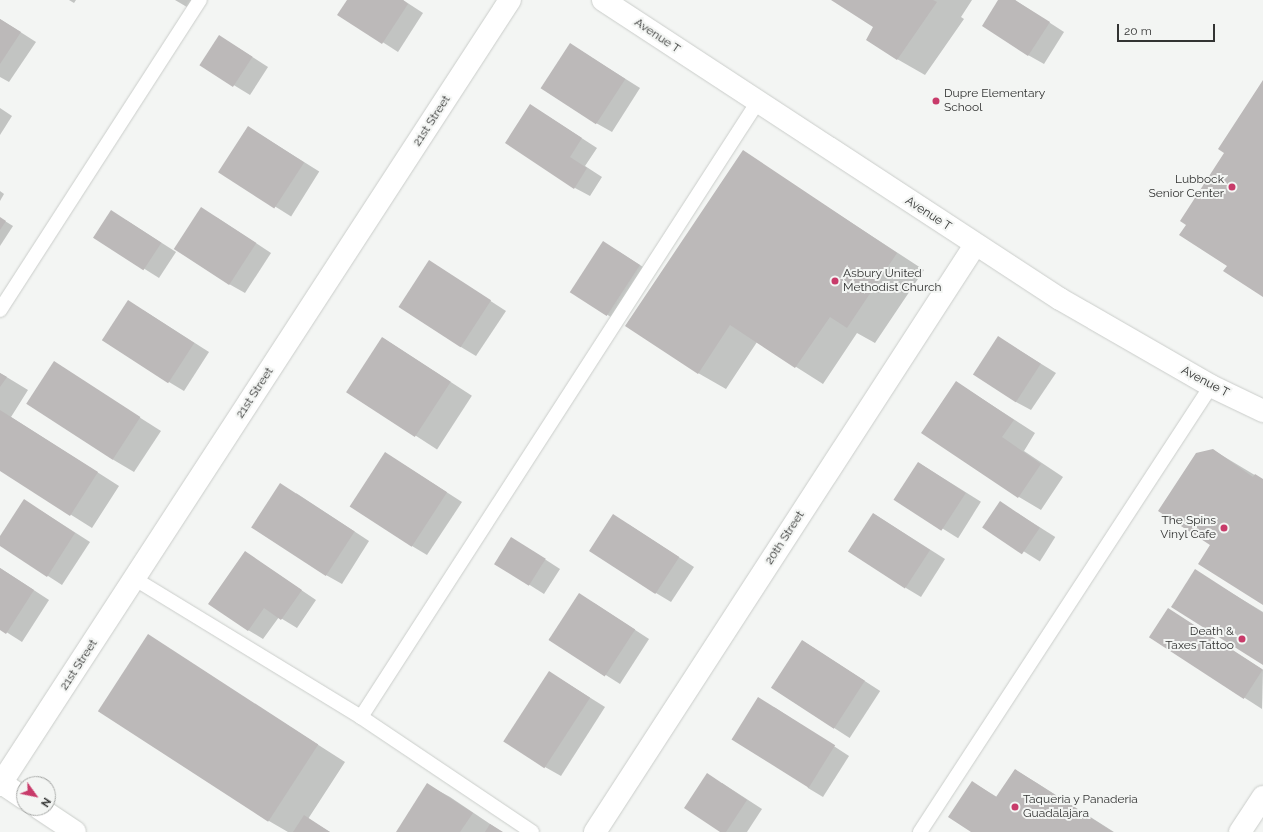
<!DOCTYPE html>
<style>
body{margin:0}
#map{position:relative;width:1263px;height:832px;overflow:hidden;background:#f3f5f3;font-family:Raleway,sans-serif}
div>[style]{position:absolute}
.shadow>*{inset:0;background:#0003;transform-origin:0 0}
.building>*{inset:0;background:#bcb9b9;transform-origin:0 0}
.roads{filter:drop-shadow(0 0 1px #cacdca) drop-shadow(0 0 1px #cacdca)}
.lane>*{height:14px;margin:-7px;padding:0 7px;transform-origin:7px;border-radius:7px;background:#fff}
.street>*{height:22px;margin:-11px;padding:0 11px;transform-origin:11px;border-radius:11px;background:#fff}
.secondary>*{height:22px;margin:-11px;padding:0 11px;transform-origin:11px;border-radius:11px;background:#fff}
.primary>*{height:22px;margin:-11px;padding:0 11px;transform-origin:11px;border-radius:11px;background:#fff}
.dots>*{width:11px;height:11px;translate:-50% -50%;box-sizing:border-box;border:2px solid #f3f5f3;border-radius:50%}
span{translate:-50% -50%;white-space:nowrap;text-align:center;line-height:1.15;-webkit-text-stroke:4px #f3f5f3;paint-order:stroke}
.street-label{font-size:12px;color:#333433}
.poi-label{font-size:12px;color:#333433}
.left{translate:0 -50%;text-align:left}
.right{translate:-100% -50%;text-align:right}
.north{position:absolute;left:16px;top:776px;width:40px;height:40px;box-sizing:border-box;background:#f3f5f3;border:1px solid #a6a8a6;border-radius:50%;rotate:123deg;font-size:11px;font-weight:700;line-height:16px;text-align:center;color:#333433}
.north::after{content:'';display:block;margin:auto;width:14px;height:18px;background:#c83b6a;clip-path:polygon(50% 0,100% 100%,50% 72%,0 100%)}
.scale{position:absolute;left:1117px;top:24px;width:98px;height:18px;box-sizing:border-box;border:2px solid #333433;border-top:0;padding-left:5px;font-size:12px;line-height:14px;white-space:nowrap;color:#333433;-webkit-text-stroke:3px #f3f5f3;paint-order:stroke}
</style>
<div id="map">
<div class="shadow">
<i style="clip-path:polygon(69px 0,76px 0,74px 3px)"></i>
<i style="clip-path:polygon(175px 0,198px 0,192px 10px)"></i>
<i style="clip-path:polygon(348px 0,403px 0,423px 13px,398px 52px,339px 14px)"></i>
<i style="clip-path:polygon(833px 0,972px 0,961px 17px,964px 19px,925px 75px,897px 59px,875px 27px)"></i>
<i style="clip-path:polygon(1000px 0,1015px 0,1064px 32px,1044px 64px,1028px 55px)"></i>
<i style="clip-path:polygon(0 19px,36px 42px,9px 82px,0 77px)"></i>
<i style="clip-path:polygon(570px 44px,640px 88px,612px 132px,596px 123px)"></i>
<i style="clip-path:polygon(235px 46px,268px 67px,250px 95px,201px 65px)"></i>
<i style="clip-path:polygon(0 108px,12px 116px,0 135px)"></i>
<i style="clip-path:polygon(546px 115px,597px 148px,585px 166px,602px 177px,590px 196px,575px 188px)"></i>
<i style="left:248px;top:127px;width:84px;height:53px;rotate:32deg"></i>
<i style="clip-path:polygon(743px 152px,924px 270px,875px 343px,857px 333px,823px 384px,757px 342px,726px 389px,698px 373px)"></i>
<i style="clip-path:polygon(0 191px,4px 194px,0 201px)"></i>
<i style="clip-path:polygon(216px 217px,271px 253px,245px 293px,229px 284px)"></i>
<i style="clip-path:polygon(0 218px,13px 226px,0 246px)"></i>
<i style="clip-path:polygon(126px 220px,176px 252px,159px 278px,94px 237px)"></i>
<i style="clip-path:polygon(618px 251px,654px 274px,622px 324px,571px 292px)"></i>
<i style="clip-path:polygon(444px 271px,506px 311px,476px 356px,461px 347px)"></i>
<i style="clip-path:polygon(143px 310px,209px 352px,184px 391px,169px 382px)"></i>
<i style="clip-path:polygon(998px 337px,1056px 373px,1031px 410px,1016px 402px)"></i>
<i style="left:383px;top:338px;width:106px;height:64px;rotate:33deg"></i>
<i style="clip-path:polygon(54px 363px,161px 431px,134px 472px,112px 459px)"></i>
<i style="clip-path:polygon(0 373px,28px 390px,11px 417px,119px 486px,92px 528px,0 470px)"></i>
<i style="clip-path:polygon(956px 382px,1035px 433px,1024px 451px,1063px 477px,1041px 510px,1019px 497px)"></i>
<i style="clip-path:polygon(1213px 450px,1263px 480px,1263px 603px,1212px 545px)"></i>
<i style="clip-path:polygon(401px 463px,462px 502px,427px 555px,412px 546px)"></i>
<i style="left:919px;top:463px;width:73px;height:43px;rotate:32deg"></i>
<i style="clip-path:polygon(296px 493px,369px 541px,342px 584px,326px 575px)"></i>
<i style="left:1001px;top:503px;width:64px;height:29px;rotate:32deg"></i>
<i style="clip-path:polygon(40px 510px,90px 542px,62px 585px,0 545px,0 538px)"></i>
<i style="clip-path:polygon(874px 514px,945px 559px,921px 597px,906px 588px)"></i>
<i style="clip-path:polygon(628px 524px,694px 567px,671px 602px,656px 593px)"></i>
<i style="clip-path:polygon(526px 547px,560px 569px,544px 594px,495px 563px)"></i>
<i style="clip-path:polygon(245px 552px,316px 600px,297px 628px,279px 617px,263px 639px,248px 630px)"></i>
<i style="clip-path:polygon(0 568px,49px 600px,22px 642px,0 628px)"></i>
<i style="clip-path:polygon(1195px 571px,1263px 612px,1263px 664px)"></i>
<i style="clip-path:polygon(594px 603px,649px 639px,620px 684px,549px 639px)"></i>
<i style="clip-path:polygon(1168px 609px,1263px 670px,1262px 709px,1150px 637px)"></i>
<i style="clip-path:polygon(148px 636px,345px 762px,308px 819px,330px 832px,288px 832px,269px 821px)"></i>
<i style="left:803px;top:641px;width:92px;height:56px;rotate:33deg"></i>
<i style="clip-path:polygon(549px 672px,605px 707px,561px 776px,545px 767px)"></i>
<i style="clip-path:polygon(774px 707px,849px 756px,823px 797px,808px 788px)"></i>
<i style="clip-path:polygon(1015px 770px,1037px 783px,1114px 832px,973px 832px,972px 782px,997px 797px)"></i>
<i style="clip-path:polygon(722px 783px,762px 809px,747px 832px,722px 832px)"></i>
<i style="clip-path:polygon(428px 785px,450px 797px,502px 832px,397px 832px)"></i>
</div>
<div class="building">
<i style="clip-path:polygon(347px 0,403px 0,408px 4px,382px 44px,337px 15px)"></i>
<i style="clip-path:polygon(831px 0,933px 0,937px 2px,897px 60px,866px 40px,873px 27px)"></i>
<i style="clip-path:polygon(998px 0,1015px 0,1050px 22px,1028px 56px,982px 26px)"></i>
<i style="clip-path:polygon(0 19px,21px 32px,0 64px)"></i>
<i style="left:219px;top:35px;width:40px;height:36px;rotate:33deg"></i>
<i style="left:570px;top:43px;width:66px;height:54px;rotate:33deg"></i>
<i style="clip-path:polygon(1263px 80px,1263px 297px,1223px 271px,1227px 266px,1179px 235px,1186px 225px,1180px 221px,1224px 153px,1218px 149px)"></i>
<i style="clip-path:polygon(530px 104px,582px 138px,570px 157px,587px 168px,574px 189px,505px 143px)"></i>
<i style="left:248px;top:126px;width:67px;height:55px;rotate:33deg"></i>
<i style="clip-path:polygon(743px 150px,897px 253px,847px 328px,830px 317px,795px 368px,730px 325px,698px 374px,625px 326px)"></i>
<i style="left:201px;top:207px;width:66px;height:50px;rotate:33deg"></i>
<i style="left:111px;top:210px;width:60px;height:33px;rotate:33deg"></i>
<i style="clip-path:polygon(0 217px,6px 221px,0 230px)"></i>
<i style="left:603px;top:241px;width:44px;height:61px;rotate:33deg"></i>
<i style="left:429px;top:260px;width:74px;height:56px;rotate:33deg"></i>
<i style="left:128px;top:300px;width:79px;height:48px;rotate:33deg"></i>
<i style="left:998px;top:336px;width:51px;height:46px;rotate:33deg"></i>
<i style="left:382px;top:337px;width:82px;height:66px;rotate:33deg"></i>
<i style="left:54px;top:361px;width:103px;height:51px;rotate:33deg"></i>
<i style="clip-path:polygon(0 373px,7px 377px,0 387px)"></i>
<i style="clip-path:polygon(956px 381px,1014px 420px,1002px 437px,1041px 464px,1018px 498px,921px 433px)"></i>
<i style="clip-path:polygon(0 410px,98px 472px,70px 516px,0 471px)"></i>
<i style="clip-path:polygon(1213px 449px,1253px 477px,1255px 474px,1263px 479px,1263px 605px,1198px 564px,1210px 545px,1158px 511px,1196px 453px)"></i>
<i style="left:385px;top:452px;width:74px;height:65px;rotate:33deg"></i>
<i style="left:918px;top:462px;width:57px;height:45px;rotate:33deg"></i>
<i style="left:280px;top:483px;width:89px;height:53px;rotate:33deg"></i>
<i style="clip-path:polygon(24px 499px,75px 533px,47px 577px,0 546px,0 536px)"></i>
<i style="left:1000px;top:501px;width:48px;height:32px;rotate:34deg"></i>
<i style="left:873px;top:513px;width:68px;height:46px;rotate:33deg"></i>
<i style="left:613px;top:514px;width:79px;height:44px;rotate:33deg"></i>
<i style="left:511px;top:537px;width:41px;height:32px;rotate:32deg"></i>
<i style="clip-path:polygon(245px 551px,302px 590px,281px 620px,264px 608px,248px 631px,208px 604px)"></i>
<i style="clip-path:polygon(0 568px,34px 590px,6px 634px,0 630px)"></i>
<i style="clip-path:polygon(1195px 569px,1263px 613px,1263px 665px,1171px 607px)"></i>
<i style="left:579px;top:593px;width:67px;height:56px;rotate:33deg"></i>
<i style="left:1168px;top:608px;width:113px;height:35px;rotate:33deg"></i>
<i style="left:148px;top:634px;width:203px;height:92px;rotate:33deg"></i>
<i style="left:802px;top:640px;width:75px;height:57px;rotate:33deg"></i>
<i style="left:549px;top:671px;width:49px;height:84px;rotate:33deg"></i>
<i style="left:758px;top:697px;width:91px;height:50px;rotate:32deg"></i>
<i style="clip-path:polygon(1015px 769px,1113px 832px,971px 832px,948px 817px,972px 781px,996px 797px)"></i>
<i style="clip-path:polygon(707px 773px,747px 800px,726px 832px,720px 832px,684px 808px)"></i>
<i style="clip-path:polygon(427px 783px,473px 813px,460px 832px,396px 832px)"></i>
<i style="clip-path:polygon(304px 815px,330px 832px,293px 832px)"></i>
<i style="clip-path:polygon(490px 824px,503px 832px,485px 832px)"></i>
</div>
<div class="roads">
<div class="lane">
<i style="left:0;top:310px;width:369px;rotate:-57.2deg"></i>
<i style="left:135px;top:579px;width:265px;rotate:31.4deg"></i>
<i style="left:361px;top:717px;width:206px;rotate:33.9deg"></i>
<i style="left:361px;top:717px;width:731px;rotate:-57.18deg"></i>
<i style="left:920px;top:832px;width:533px;rotate:-56.88deg"></i>
</div>
<div class="street">
<i style="left:0;top:785px;width:936px;rotate:-56.99deg"></i>
<i style="left:595px;top:832px;width:699px;rotate:-57.08deg"></i>
</div>
<div class="secondary">
<i style="left:603px;top:0;width:546px;rotate:33.2deg"></i>
<i style="left:1060px;top:299px;width:174px;rotate:29.9deg"></i>
<i style="left:1211px;top:386px;width:58px;rotate:25.7deg"></i>
<i style="left:0;top:782px;width:29px;rotate:34deg"></i>
<i style="left:39px;top:808px;width:43px;rotate:33.7deg"></i>
</div>
<div class="primary">
<i style="left:1240px;top:832px;width:42px;rotate:-56.7deg"></i>
</div>
</div>
<div class="dots">
<i style="left:936px;top:101px;background:#c83b6a"></i>
<i style="left:1232px;top:187px;background:#c83b6a"></i>
<i style="left:835px;top:281px;background:#c83b6a"></i>
<i style="left:1224px;top:528px;background:#c83b6a"></i>
<i style="left:1242px;top:639px;background:#c83b6a"></i>
<i style="left:1015px;top:807px;background:#c83b6a"></i>
</div>
<div class="street-label">
<span style="left:657px;top:36px;rotate:34deg">Avenue T</span>
<span style="left:432px;top:121px;rotate:-57deg">21st Street</span>
<span style="left:928px;top:214px;rotate:33deg">Avenue T</span>
<span style="left:1205px;top:382px;rotate:28deg">Avenue T</span>
<span style="left:255px;top:393px;rotate:-57deg">21st Street</span>
<span style="left:785px;top:538px;rotate:-57deg">20th Street</span>
<span style="left:79px;top:665px;rotate:-57deg">21st Street</span>
</div>
<div class="poi-label">
<span class="left" style="left:944px;top:101px">Dupre Elementary<br>School</span>
<span class="right" style="left:1224px;top:187px">Lubbock<br>Senior Center</span>
<span class="left" style="left:843px;top:281px">Asbury United<br>Methodist Church</span>
<span class="right" style="left:1216px;top:528px">The Spins<br>Vinyl Cafe</span>
<span class="right" style="left:1234px;top:639px">Death &amp;<br>Taxes Tattoo</span>
<span class="left" style="left:1023px;top:807px">Taqueria y Panaderia<br>Guadalajara</span>
</div>
<div class="north">N</div>
<div class="scale">20 m</div>
</div>
